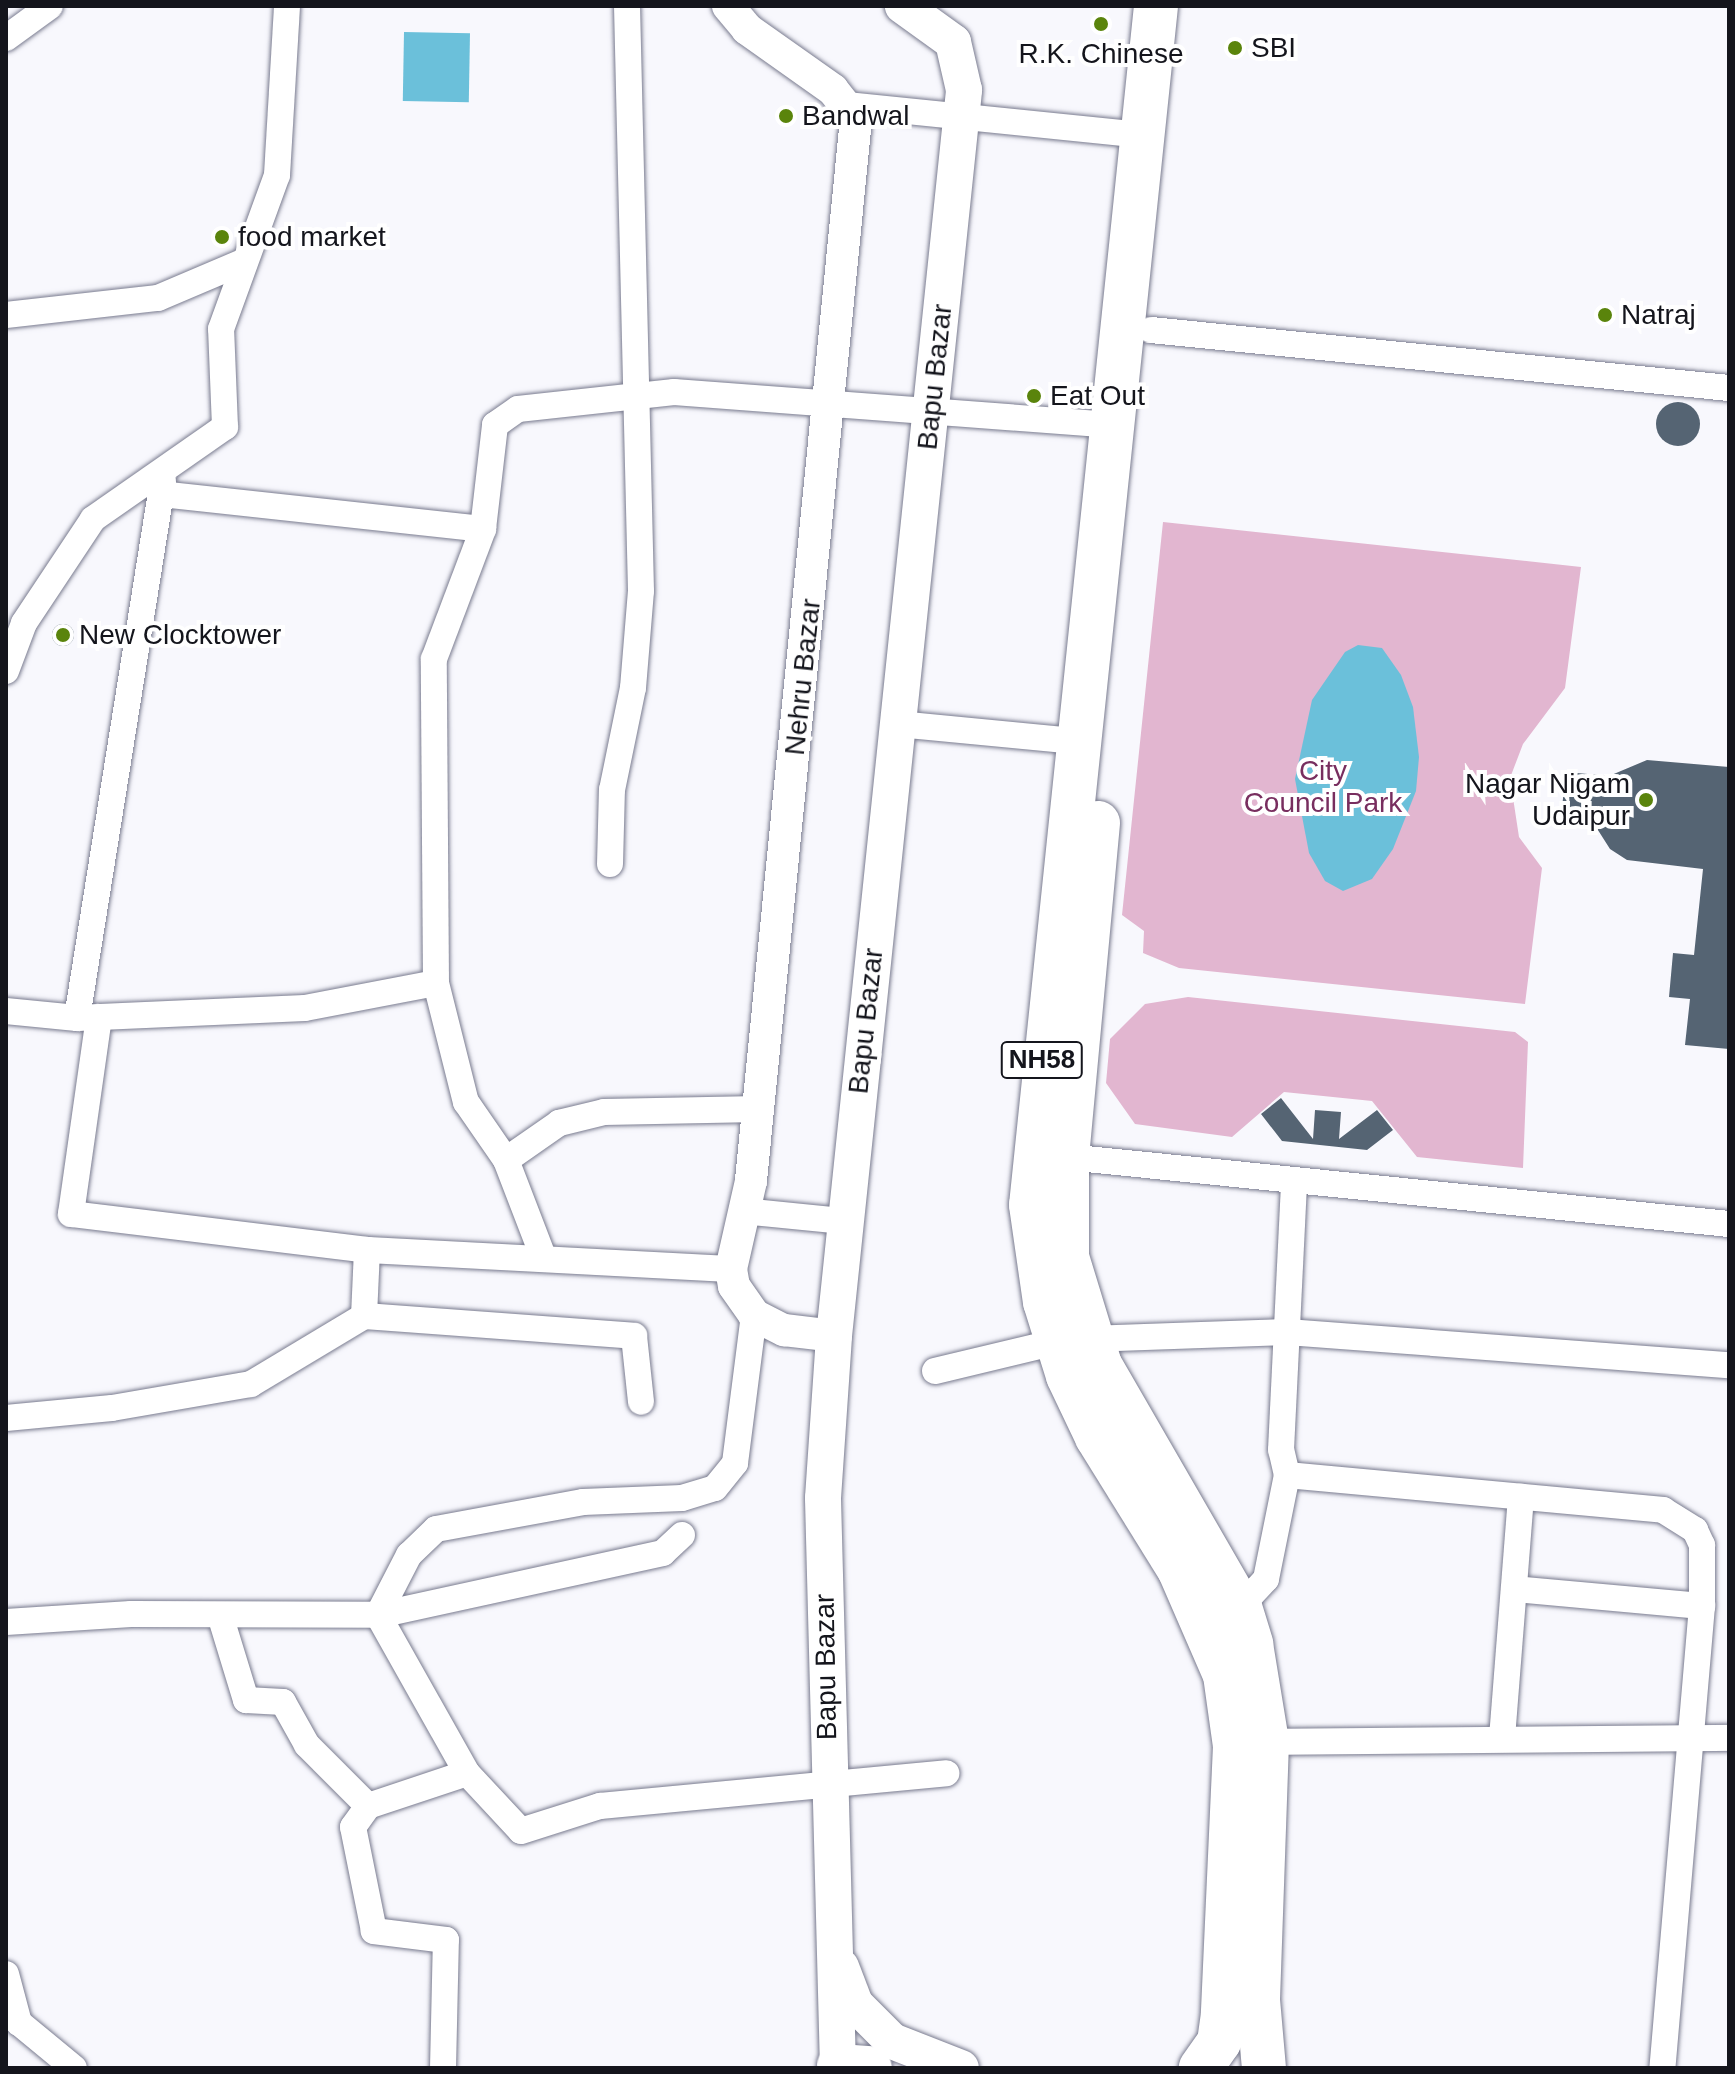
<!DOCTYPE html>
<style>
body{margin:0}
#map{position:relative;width:1735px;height:2074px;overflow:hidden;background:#f8f8fd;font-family:Helvetica,sans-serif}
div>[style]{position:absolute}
.green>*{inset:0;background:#e2b6d0}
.water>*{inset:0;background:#6bc0da;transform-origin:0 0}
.building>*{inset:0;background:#556473}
.round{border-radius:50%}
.roads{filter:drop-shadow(0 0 2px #797b8f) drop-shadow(0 0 2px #797b8f)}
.minor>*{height:26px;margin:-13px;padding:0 13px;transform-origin:13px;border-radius:13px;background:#fff}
.tertiary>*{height:32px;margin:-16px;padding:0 16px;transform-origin:16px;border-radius:16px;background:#fff}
.secondary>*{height:36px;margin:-18px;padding:0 18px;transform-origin:18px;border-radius:18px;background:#fff}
.trunk>*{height:44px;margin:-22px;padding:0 22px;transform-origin:22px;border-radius:22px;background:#fff}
.dots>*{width:22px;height:22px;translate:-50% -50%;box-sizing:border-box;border:4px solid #fff;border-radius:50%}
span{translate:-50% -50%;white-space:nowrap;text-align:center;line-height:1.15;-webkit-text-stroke:8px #fff;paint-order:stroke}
.shield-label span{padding:2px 6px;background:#fff;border:2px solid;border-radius:6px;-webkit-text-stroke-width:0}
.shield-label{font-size:26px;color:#14151c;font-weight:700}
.poi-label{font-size:28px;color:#14151c}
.left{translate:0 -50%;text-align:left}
.right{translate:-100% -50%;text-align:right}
.street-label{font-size:28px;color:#14151c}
.park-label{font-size:28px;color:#782e5f}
.frame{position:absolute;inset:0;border:8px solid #14151c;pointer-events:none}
</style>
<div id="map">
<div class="green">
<i style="clip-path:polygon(1163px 522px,1581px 567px,1565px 688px,1523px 744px,1510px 778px,1519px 837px,1542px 868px,1525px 1004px,1179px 968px,1143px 953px,1144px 931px,1122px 915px)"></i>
<i style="clip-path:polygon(1188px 997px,1515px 1032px,1528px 1042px,1523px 1168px,1417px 1157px,1372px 1101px,1284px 1092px,1232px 1137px,1135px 1124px,1106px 1083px,1110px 1039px,1145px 1004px)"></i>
</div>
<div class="water">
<i style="left:404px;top:32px;width:66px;height:69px;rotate:1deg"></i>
<i style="clip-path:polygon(1358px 645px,1382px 648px,1401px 675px,1413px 707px,1419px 757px,1416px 791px,1393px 849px,1372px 879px,1343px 891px,1325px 881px,1309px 853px,1295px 779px,1312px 700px,1345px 652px)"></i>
</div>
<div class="building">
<i class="round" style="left:1656px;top:402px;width:44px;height:44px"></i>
<i class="round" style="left:52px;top:624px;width:22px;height:22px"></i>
<i style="clip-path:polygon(1647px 760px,1729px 767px,1729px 1049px,1685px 1045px,1690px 999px,1669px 997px,1673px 953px,1694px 955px,1703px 869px,1627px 860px,1610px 849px,1596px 827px,1560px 825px,1566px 772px,1609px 776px)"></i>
<i style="clip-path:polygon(1281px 1098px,1313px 1139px,1315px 1110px,1341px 1112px,1339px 1139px,1377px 1110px,1393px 1130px,1367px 1150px,1282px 1141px,1261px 1114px)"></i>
</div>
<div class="roads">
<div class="minor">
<i style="left:6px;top:38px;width:54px;rotate:-36deg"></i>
<i style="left:847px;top:105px;width:297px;rotate:5.8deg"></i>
<i style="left:6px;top:315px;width:153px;rotate:-6.4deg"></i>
<i style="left:158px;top:298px;width:92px;rotate:-23deg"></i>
<i style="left:1151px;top:330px;width:581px;rotate:5.73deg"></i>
<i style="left:483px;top:529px;width:105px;rotate:-83.4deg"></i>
<i style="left:495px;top:425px;width:28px;rotate:-35deg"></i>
<i style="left:518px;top:409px;width:157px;rotate:-6.2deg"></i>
<i style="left:674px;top:392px;width:438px;rotate:4.3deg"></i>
<i style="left:6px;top:671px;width:51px;rotate:-69.4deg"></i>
<i style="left:24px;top:623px;width:125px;rotate:-56.4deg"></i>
<i style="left:93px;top:519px;width:161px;rotate:-34.9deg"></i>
<i style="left:225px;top:427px;width:98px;rotate:-92.3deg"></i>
<i style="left:221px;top:329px;width:164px;rotate:-70deg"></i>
<i style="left:277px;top:175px;width:169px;rotate:-86.6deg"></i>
<i style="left:898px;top:724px;width:179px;rotate:5.5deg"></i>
<i style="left:610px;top:864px;width:74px;rotate:-88.5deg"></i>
<i style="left:612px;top:790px;width:104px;rotate:-78.4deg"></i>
<i style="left:633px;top:688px;width:97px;rotate:-85.3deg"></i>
<i style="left:641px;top:591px;width:585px;rotate:-91.37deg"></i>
<i style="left:436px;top:983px;width:123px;rotate:75.9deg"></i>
<i style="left:466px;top:1102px;width:70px;rotate:55.4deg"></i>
<i style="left:506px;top:1160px;width:106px;rotate:69deg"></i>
<i style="left:6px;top:1011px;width:71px;rotate:5.6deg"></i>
<i style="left:77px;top:1018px;width:545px;rotate:-80.92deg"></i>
<i style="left:99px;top:1017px;width:199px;rotate:98.1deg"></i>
<i style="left:71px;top:1214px;width:298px;rotate:6.9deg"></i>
<i style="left:367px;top:1250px;width:364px;rotate:3deg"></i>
<i style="left:77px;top:1018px;width:228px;rotate:-2.5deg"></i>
<i style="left:305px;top:1008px;width:133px;rotate:-10.8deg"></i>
<i style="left:436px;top:983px;width:324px;rotate:-90.4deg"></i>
<i style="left:434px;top:659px;width:139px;rotate:-69.3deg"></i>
<i style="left:483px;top:529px;width:324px;rotate:-173.8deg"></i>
<i style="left:1067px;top:1157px;width:665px;rotate:5.78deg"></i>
<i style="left:506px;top:1160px;width:65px;rotate:-34.9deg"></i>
<i style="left:559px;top:1123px;width:46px;rotate:-13.7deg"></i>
<i style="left:604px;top:1112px;width:155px;rotate:-1.1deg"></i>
<i style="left:743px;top:1211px;width:101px;rotate:5.7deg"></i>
<i style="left:364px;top:1316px;width:66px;rotate:-87.4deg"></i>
<i style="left:1088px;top:1339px;width:199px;rotate:-2deg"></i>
<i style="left:1287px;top:1332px;width:443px;rotate:4.3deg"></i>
<i style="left:935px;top:1371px;width:124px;rotate:-13.5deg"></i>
<i style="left:6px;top:1418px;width:106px;rotate:-5.4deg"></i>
<i style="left:112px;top:1408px;width:141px;rotate:-9.8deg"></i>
<i style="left:251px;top:1384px;width:132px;rotate:-31deg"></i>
<i style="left:364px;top:1316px;width:271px;rotate:4.2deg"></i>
<i style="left:634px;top:1336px;width:66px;rotate:83.9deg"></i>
<i style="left:1287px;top:1475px;width:378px;rotate:5.3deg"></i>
<i style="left:1663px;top:1510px;width:38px;rotate:32deg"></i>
<i style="left:1695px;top:1530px;width:17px;rotate:65deg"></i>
<i style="left:1702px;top:1545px;width:61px;rotate:90deg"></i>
<i style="left:1702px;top:1606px;width:464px;rotate:94.9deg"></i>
<i style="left:682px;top:1535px;width:26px;rotate:137deg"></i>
<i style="left:663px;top:1553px;width:292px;rotate:167.7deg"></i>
<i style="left:378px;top:1615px;width:68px;rotate:-62.7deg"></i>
<i style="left:409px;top:1555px;width:37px;rotate:-44deg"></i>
<i style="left:436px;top:1529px;width:149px;rotate:-10.4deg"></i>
<i style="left:583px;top:1502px;width:99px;rotate:-2.3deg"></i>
<i style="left:682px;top:1498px;width:34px;rotate:-17deg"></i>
<i style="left:715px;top:1488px;width:32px;rotate:-51deg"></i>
<i style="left:735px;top:1463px;width:149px;rotate:-82.7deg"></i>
<i style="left:1515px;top:1589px;width:188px;rotate:5.2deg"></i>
<i style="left:1240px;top:1607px;width:38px;rotate:-47deg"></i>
<i style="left:1266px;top:1579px;width:106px;rotate:-78.6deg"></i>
<i style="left:1287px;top:1475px;width:26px;rotate:-103deg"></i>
<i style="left:1281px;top:1450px;width:270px;rotate:-87.2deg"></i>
<i style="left:220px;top:1615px;width:89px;rotate:73deg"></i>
<i style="left:246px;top:1700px;width:37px;rotate:3deg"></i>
<i style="left:283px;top:1702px;width:49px;rotate:60.8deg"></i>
<i style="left:307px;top:1745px;width:86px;rotate:45deg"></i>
<i style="left:6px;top:1622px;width:125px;rotate:-3.7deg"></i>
<i style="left:131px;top:1614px;width:247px;rotate:0.2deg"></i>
<i style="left:378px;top:1615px;width:181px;rotate:60.6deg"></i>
<i style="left:467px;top:1773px;width:79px;rotate:47deg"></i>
<i style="left:521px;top:1831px;width:83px;rotate:-17.6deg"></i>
<i style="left:600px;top:1806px;width:348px;rotate:-5.4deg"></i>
<i style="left:1502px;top:1738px;width:242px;rotate:-85.5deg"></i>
<i style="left:1267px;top:1742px;width:462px;rotate:-0.5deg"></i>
<i style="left:6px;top:1974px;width:51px;rotate:75.1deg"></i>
<i style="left:6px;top:2012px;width:88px;rotate:39.5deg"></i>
<i style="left:443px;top:2068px;width:128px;rotate:-88.7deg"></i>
<i style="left:446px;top:1940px;width:73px;rotate:-172.9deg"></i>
<i style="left:374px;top:1931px;width:106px;rotate:-101.4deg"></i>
<i style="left:353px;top:1827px;width:26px;rotate:-54deg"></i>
<i style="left:368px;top:1806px;width:104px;rotate:-18.4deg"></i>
</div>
<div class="tertiary">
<i style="left:728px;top:6px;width:30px;rotate:50deg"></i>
<i style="left:747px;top:29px;width:105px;rotate:35.3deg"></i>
<i style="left:833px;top:90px;width:37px;rotate:52deg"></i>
<i style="left:856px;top:119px;width:1067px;rotate:95.65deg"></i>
<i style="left:751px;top:1181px;width:90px;rotate:102.8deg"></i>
<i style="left:731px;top:1269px;width:17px;rotate:80deg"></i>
<i style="left:734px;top:1286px;width:35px;rotate:55deg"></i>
<i style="left:754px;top:1315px;width:34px;rotate:27deg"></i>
<i style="left:784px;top:1330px;width:50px;rotate:6.8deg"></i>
</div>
<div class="secondary">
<i style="left:841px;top:1967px;width:40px;rotate:69deg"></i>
<i style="left:855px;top:2004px;width:52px;rotate:45deg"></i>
<i style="left:892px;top:2041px;width:74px;rotate:21.4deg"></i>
<i style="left:838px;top:2068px;width:570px;rotate:-91.51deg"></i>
<i style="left:823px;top:1498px;width:162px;rotate:-86.1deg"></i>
<i style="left:834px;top:1336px;width:1253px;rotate:-84.04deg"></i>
<i style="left:964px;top:90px;width:49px;rotate:-102.9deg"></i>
<i style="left:953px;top:42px;width:62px;rotate:-144.2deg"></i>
</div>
<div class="trunk">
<i style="left:1156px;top:6px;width:1205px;rotate:95.95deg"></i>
<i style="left:1031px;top:1205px;width:98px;rotate:81.8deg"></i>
<i style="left:1045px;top:1302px;width:77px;rotate:72.7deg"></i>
<i style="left:1068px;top:1376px;width:68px;rotate:64.6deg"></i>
<i style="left:1097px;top:1437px;width:155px;rotate:58.2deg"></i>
<i style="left:1179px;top:1569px;width:116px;rotate:66.5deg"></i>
<i style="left:1225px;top:1675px;width:72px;rotate:82deg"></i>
<i style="left:1235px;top:1746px;width:268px;rotate:92.6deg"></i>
<i style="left:1223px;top:2014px;width:28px;rotate:98deg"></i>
<i style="left:1219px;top:2042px;width:32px;rotate:125deg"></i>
<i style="left:1098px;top:823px;width:335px;rotate:95.3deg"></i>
<i style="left:1067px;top:1157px;width:100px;rotate:90deg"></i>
<i style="left:1067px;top:1257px;width:113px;rotate:73deg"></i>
<i style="left:1100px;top:1365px;width:280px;rotate:60deg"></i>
<i style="left:1240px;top:1607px;width:39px;rotate:73deg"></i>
<i style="left:1251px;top:1644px;width:99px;rotate:80.7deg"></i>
<i style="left:1267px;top:1742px;width:258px;rotate:92deg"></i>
<i style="left:1258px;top:2000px;width:68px;rotate:85deg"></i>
<i style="left:839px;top:2066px;width:31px;rotate:4deg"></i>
</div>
</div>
<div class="dots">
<i style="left:1101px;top:24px;background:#5a840c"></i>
<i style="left:1235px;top:48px;background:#5a840c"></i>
<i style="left:786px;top:116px;background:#5a840c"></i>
<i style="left:222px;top:237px;background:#5a840c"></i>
<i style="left:1605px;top:315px;background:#5a840c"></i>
<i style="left:1034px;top:396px;background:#5a840c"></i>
<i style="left:63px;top:635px;background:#5a840c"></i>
<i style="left:1646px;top:800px;background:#5a840c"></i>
</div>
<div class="shield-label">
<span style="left:1042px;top:1060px">NH58</span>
</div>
<div class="poi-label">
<span class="left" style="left:1251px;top:48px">SBI</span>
<span style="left:1101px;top:54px">R.K. Chinese</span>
<span class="left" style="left:802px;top:116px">Bandwal</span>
<span class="left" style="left:238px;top:237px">food market</span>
<span class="left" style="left:1621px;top:315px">Natraj</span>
<span class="left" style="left:1050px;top:396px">Eat Out</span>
<span class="left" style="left:79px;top:635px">New Clocktower</span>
<span class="right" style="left:1630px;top:800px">Nagar Nigam<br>Udaipur</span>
</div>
<div class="street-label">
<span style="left:935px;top:377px;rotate:-84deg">Bapu Bazar</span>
<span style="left:803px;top:677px;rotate:-84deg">Nehru Bazar</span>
<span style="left:866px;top:1021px;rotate:-84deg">Bapu Bazar</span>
<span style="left:826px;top:1667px;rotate:-91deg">Bapu Bazar</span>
</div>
<div class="park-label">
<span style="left:1323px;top:787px">City<br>Council Park</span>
</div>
<div class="frame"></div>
</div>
